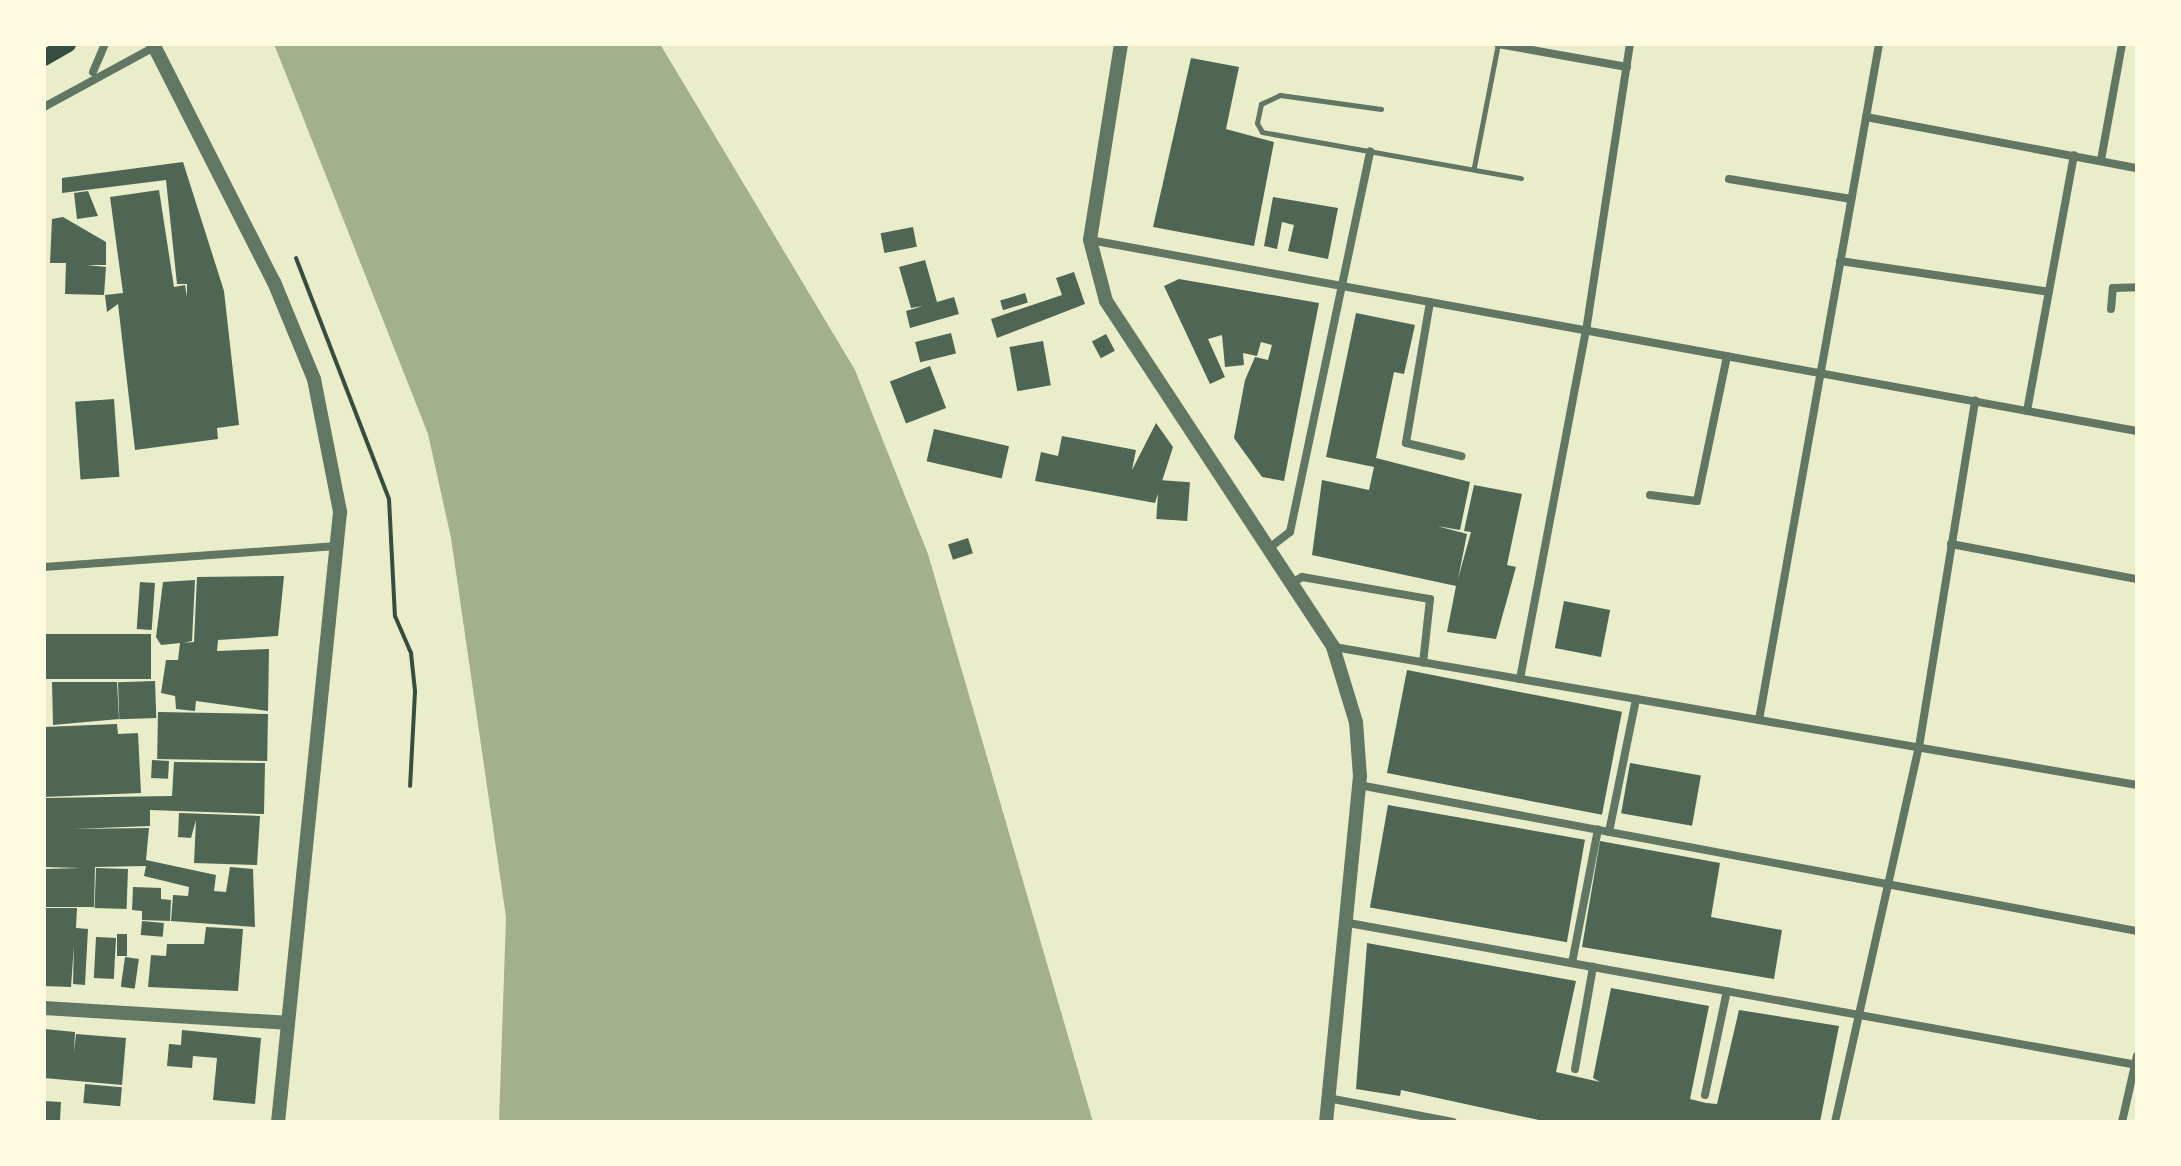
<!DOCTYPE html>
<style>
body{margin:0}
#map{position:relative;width:2181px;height:1166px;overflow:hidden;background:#e9edc9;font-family:"IBM Plex Serif",serif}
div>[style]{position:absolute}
.water>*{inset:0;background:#a3b18a}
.building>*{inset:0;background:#4f6655;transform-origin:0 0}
.path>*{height:4px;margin:-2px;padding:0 2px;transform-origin:2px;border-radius:2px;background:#344e41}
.service>*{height:5px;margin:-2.5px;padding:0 2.5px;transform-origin:2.5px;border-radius:2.5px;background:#617663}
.minor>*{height:8px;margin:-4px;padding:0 4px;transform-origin:4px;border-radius:4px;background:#617663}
.tertiary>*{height:14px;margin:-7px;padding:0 7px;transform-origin:7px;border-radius:7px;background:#617663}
.secondary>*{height:16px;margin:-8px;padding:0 8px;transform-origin:8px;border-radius:8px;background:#344e41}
span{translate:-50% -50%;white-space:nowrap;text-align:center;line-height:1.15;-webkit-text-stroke:6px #fefae0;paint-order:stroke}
.frame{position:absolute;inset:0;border:46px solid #fefae0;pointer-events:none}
</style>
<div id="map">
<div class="water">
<i style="clip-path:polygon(274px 44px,660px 44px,855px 370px,928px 554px,1093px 1122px,499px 1122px,506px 917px,451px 538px,428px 434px)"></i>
</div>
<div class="building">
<i style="clip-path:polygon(1191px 58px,1239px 67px,1226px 129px,1274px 142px,1254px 246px,1153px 227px)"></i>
<i style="clip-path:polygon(183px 162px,224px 291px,239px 425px,217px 428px,218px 439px,135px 450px,118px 304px,107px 312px,105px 295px,123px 293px,110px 197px,159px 190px,174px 287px,185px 285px,187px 297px,187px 284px,177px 284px,166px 180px,62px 193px,62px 178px)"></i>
<i style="clip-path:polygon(88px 191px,98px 216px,77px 219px,74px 193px)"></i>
<i style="clip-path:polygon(1273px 197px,1338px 208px,1328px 259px,1288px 251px,1294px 225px,1282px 222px,1277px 249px,1264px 246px)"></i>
<i style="clip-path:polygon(63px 217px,106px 242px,106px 265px,87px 265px,106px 267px,104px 295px,65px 294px,66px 263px,50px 263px,52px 219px)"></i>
<i style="left:913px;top:227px;width:20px;height:33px;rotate:79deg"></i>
<i style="clip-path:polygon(925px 260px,937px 302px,954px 297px,959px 314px,910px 328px,906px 311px,923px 306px,911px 308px,899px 267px)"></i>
<i style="clip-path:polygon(1074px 272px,1085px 304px,997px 338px,991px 319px,1062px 295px,1056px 278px)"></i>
<i style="clip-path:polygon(1179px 279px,1319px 303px,1284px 481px,1262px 477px,1234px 438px,1245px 380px,1255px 357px,1268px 360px,1272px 345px,1261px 342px,1257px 356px,1243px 353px,1244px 365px,1225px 367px,1222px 335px,1208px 339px,1225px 377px,1210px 384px,1164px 286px)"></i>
<i style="left:1025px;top:293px;width:10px;height:26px;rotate:73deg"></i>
<i style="clip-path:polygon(1356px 313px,1415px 325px,1404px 374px,1394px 372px,1376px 458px,1470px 482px,1460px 530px,1437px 526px,1467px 534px,1458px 579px,1471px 532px,1464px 531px,1474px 485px,1522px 494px,1507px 565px,1516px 567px,1496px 639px,1447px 632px,1456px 586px,1312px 555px,1322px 480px,1369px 490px,1374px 467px,1326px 457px)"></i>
<i style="left:951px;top:333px;width:21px;height:37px;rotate:76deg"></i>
<i style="left:1106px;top:334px;width:19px;height:16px;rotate:62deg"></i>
<i style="left:1043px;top:341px;width:45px;height:34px;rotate:80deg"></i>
<i style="left:930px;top:366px;width:45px;height:43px;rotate:69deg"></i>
<i style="left:114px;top:399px;width:78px;height:39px;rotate:86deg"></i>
<i style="clip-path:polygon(1156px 423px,1173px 447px,1155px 503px,1035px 481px,1041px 452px,1058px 456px,1062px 436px,1136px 450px,1132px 470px)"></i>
<i style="left:934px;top:429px;width:77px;height:33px;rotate:13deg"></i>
<i style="left:1159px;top:480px;width:31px;height:39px;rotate:4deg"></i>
<i style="left:968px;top:538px;width:16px;height:21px;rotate:72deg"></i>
<i style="clip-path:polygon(284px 576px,278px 636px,218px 640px,217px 651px,269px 649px,268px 711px,196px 701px,195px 711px,176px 709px,175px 696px,161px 693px,166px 660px,178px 660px,180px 643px,161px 645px,156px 637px,163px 582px,195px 580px,192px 641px,184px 643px,194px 642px,197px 577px)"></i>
<i style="left:140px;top:582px;width:15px;height:47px;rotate:4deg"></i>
<i style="left:1564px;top:601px;width:47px;height:48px;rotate:11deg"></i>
<i style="left:44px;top:634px;width:107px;height:45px"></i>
<i style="left:1407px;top:670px;width:219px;height:105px;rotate:11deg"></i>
<i style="left:155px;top:681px;width:37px;height:37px;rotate:88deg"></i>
<i style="clip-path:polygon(52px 682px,117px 682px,119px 719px,53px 725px)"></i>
<i style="left:158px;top:712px;width:110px;height:47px;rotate:1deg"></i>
<i style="clip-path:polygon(117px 724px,118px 734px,138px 733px,141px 793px,44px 797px,44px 727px)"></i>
<i style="left:152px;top:760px;width:17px;height:18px;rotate:3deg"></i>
<i style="clip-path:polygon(174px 762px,265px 763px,264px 814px,150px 810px,150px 826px,73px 829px,149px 828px,146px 860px,216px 875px,214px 891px,226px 892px,230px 867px,253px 869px,255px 927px,171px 921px,173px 895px,188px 896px,189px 887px,144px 876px,146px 866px,95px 867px,94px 907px,44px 907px,44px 869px,82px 868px,44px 867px,44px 798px,172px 796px)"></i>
<i style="left:1630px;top:763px;width:72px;height:51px;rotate:10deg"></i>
<i style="left:1388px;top:805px;width:200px;height:104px;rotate:10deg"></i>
<i style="clip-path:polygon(179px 813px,260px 816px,257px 865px,194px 863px,196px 820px,191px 838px,178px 837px)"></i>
<i style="clip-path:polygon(1600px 841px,1720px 863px,1711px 917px,1782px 930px,1774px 979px,1582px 947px)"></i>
<i style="left:96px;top:868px;width:32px;height:40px;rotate:2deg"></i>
<i style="clip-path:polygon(133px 887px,161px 888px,161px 899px,171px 900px,170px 921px,142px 920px,142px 911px,132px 910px)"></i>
<i style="clip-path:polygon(44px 908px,77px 908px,76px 928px,88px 929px,85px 985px,73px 984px,74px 945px,71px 987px,44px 986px)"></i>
<i style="left:142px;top:921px;width:22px;height:14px;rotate:5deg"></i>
<i style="clip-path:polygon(206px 927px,243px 929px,238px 991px,148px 987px,151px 955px,166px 956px,167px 944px,204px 944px)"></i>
<i style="left:117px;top:934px;width:10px;height:22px"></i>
<i style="left:96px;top:937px;width:20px;height:41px;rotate:3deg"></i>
<i style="clip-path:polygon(1367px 943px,1576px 981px,1556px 1072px,1600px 1082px,1593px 1078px,1611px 988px,1709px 1006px,1690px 1099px,1706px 1103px,1717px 1104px,1739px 1010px,1839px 1026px,1820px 1122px,1548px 1122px,1401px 1090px,1400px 1096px,1356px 1089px)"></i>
<i style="left:125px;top:957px;width:14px;height:30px;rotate:8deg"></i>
<i style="clip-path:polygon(44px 1029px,75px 1032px,74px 1053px,76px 1034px,126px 1038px,122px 1085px,44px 1078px)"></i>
<i style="clip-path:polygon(182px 1030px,261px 1038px,255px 1104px,213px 1100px,217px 1058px,193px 1056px,192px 1068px,167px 1066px,169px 1044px,181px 1045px)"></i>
<i style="left:85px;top:1084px;width:37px;height:19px;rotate:5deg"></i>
<i style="left:44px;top:1101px;width:17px;height:21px;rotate:3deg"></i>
</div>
<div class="path">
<i style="left:296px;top:258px;width:258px;rotate:68.9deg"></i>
<i style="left:389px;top:499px;width:117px;rotate:87.1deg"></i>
<i style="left:395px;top:616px;width:40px;rotate:66.6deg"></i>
<i style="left:411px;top:653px;width:39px;rotate:84deg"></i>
<i style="left:415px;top:692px;width:94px;rotate:93deg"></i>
</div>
<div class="service">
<i style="left:1381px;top:109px;width:102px;rotate:-172.1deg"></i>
<i style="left:1280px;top:95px;width:21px;rotate:155deg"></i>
<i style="left:1261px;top:104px;width:19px;rotate:102deg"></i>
<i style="left:1257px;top:123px;width:10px;rotate:61deg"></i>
<i style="left:1262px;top:132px;width:263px;rotate:10.1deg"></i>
<i style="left:1474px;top:167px;width:125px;rotate:-79deg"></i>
</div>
<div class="minor">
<i style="left:1498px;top:44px;width:131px;rotate:10.1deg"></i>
<i style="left:93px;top:72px;width:30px;rotate:-67deg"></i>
<i style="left:44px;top:107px;width:125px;rotate:-28.6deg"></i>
<i style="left:1866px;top:117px;width:276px;rotate:10.7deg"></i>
<i style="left:2101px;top:160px;width:118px;rotate:-79.7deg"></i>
<i style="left:1729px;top:179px;width:124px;rotate:9.3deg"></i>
<i style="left:1090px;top:240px;width:1064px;rotate:10.34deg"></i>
<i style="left:1840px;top:261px;width:211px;rotate:8.4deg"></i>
<i style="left:1430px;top:302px;width:143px;rotate:99.7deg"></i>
<i style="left:1406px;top:443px;width:57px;rotate:13.3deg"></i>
<i style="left:2111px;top:309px;width:21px;rotate:-85deg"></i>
<i style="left:2113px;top:288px;width:24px;rotate:-2deg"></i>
<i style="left:2027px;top:411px;width:260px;rotate:-79.6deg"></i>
<i style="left:1650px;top:495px;width:47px;rotate:7.3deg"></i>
<i style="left:1697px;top:501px;width:148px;rotate:-78.3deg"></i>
<i style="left:1951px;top:544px;width:189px;rotate:10.7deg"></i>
<i style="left:1268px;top:549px;width:28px;rotate:-38deg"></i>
<i style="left:1290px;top:532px;width:389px;rotate:-78.1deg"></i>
<i style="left:44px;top:567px;width:294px;rotate:-4.1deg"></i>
<i style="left:1290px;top:584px;width:14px;rotate:-30deg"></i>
<i style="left:1302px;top:577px;width:130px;rotate:9.8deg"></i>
<i style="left:1430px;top:599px;width:64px;rotate:96.2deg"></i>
<i style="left:1334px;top:647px;width:815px;rotate:9.75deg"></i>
<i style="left:1520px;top:679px;width:354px;rotate:-79.3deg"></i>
<i style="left:1586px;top:331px;width:290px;rotate:-81.3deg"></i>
<i style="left:1759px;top:720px;width:687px;rotate:-79.93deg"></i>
<i style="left:1359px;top:785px;width:792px;rotate:10.63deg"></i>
<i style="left:1609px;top:832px;width:136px;rotate:-78.5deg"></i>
<i style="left:1343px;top:922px;width:807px;rotate:10.21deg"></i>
<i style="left:1572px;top:963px;width:136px;rotate:-79deg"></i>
<i style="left:1575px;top:1069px;width:104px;rotate:-80deg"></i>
<i style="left:1705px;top:1095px;width:106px;rotate:-78.1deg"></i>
<i style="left:1328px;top:1098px;width:127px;rotate:10.9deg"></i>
<i style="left:1835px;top:1122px;width:384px;rotate:-77.4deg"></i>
<i style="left:1919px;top:747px;width:351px;rotate:-80.8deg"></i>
<i style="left:2122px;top:1122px;width:68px;rotate:-77.2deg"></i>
</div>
<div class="tertiary">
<i style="left:153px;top:44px;width:267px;rotate:63.1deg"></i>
<i style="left:274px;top:282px;width:105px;rotate:67.6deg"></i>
<i style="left:314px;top:379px;width:136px;rotate:78.9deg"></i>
<i style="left:340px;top:512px;width:613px;rotate:95.8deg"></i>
<i style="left:1121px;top:44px;width:198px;rotate:99deg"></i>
<i style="left:1090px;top:240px;width:63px;rotate:75.3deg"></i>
<i style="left:1106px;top:301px;width:414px;rotate:56.7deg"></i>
<i style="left:1333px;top:647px;width:78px;rotate:73deg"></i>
<i style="left:1356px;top:722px;width:54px;rotate:85.8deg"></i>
<i style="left:1360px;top:776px;width:348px;rotate:95.6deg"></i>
<i style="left:44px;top:1008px;width:243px;rotate:3.5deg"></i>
</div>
<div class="secondary">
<i style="left:44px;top:58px;width:28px;rotate:-30deg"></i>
</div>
<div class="frame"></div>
</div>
